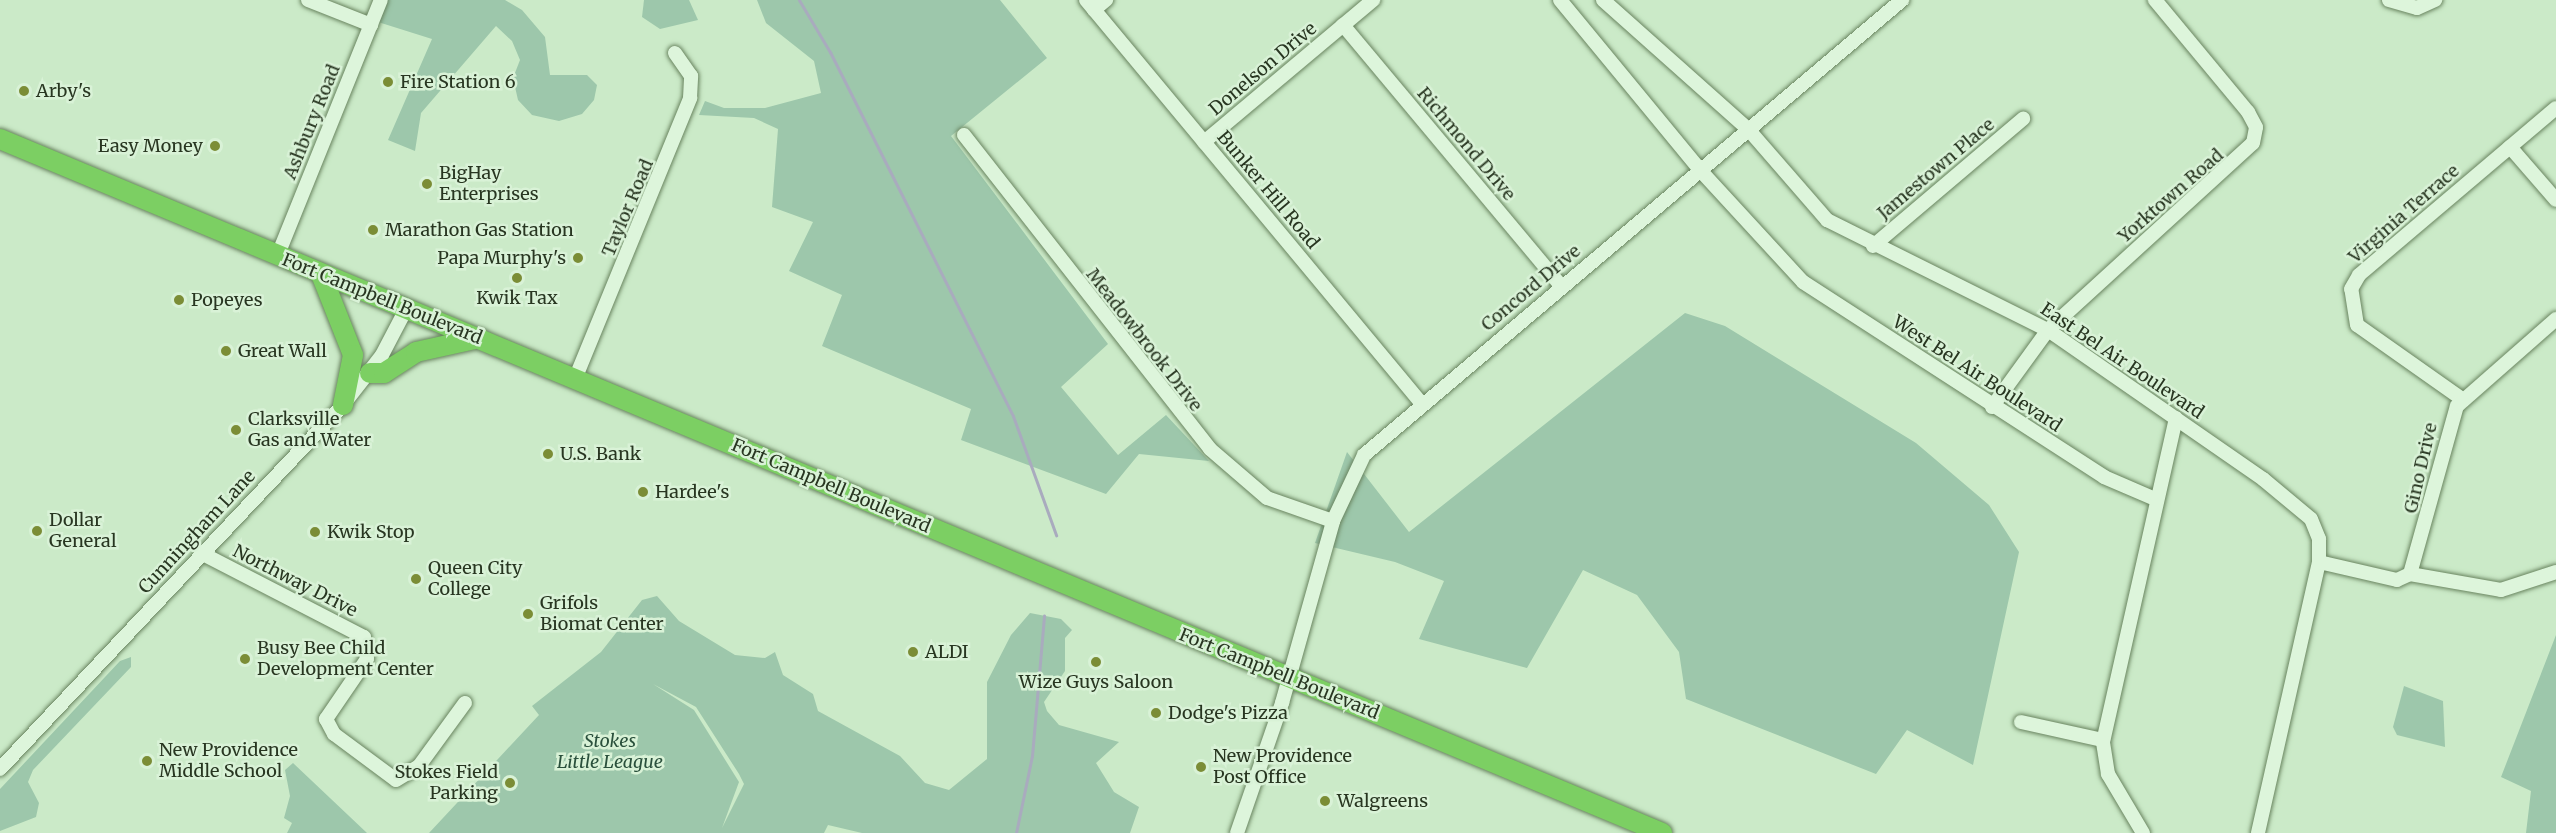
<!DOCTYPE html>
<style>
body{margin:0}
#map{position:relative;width:2556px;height:833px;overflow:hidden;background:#cbeac8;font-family:Merriweather,serif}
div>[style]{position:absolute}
.green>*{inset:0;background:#9dc7ab}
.stream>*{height:3px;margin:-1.5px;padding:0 1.5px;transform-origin:1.5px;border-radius:1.5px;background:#a9abbe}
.roads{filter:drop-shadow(0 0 2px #69845f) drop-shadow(0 0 2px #69845f)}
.minor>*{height:14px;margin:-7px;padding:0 7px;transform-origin:7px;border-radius:7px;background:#ddf5db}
.highway>*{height:20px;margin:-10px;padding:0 10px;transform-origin:10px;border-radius:10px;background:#7ccf63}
.dots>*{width:16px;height:16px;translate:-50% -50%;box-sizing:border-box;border:3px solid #d9f2d7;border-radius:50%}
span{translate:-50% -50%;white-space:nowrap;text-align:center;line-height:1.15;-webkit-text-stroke:5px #d9f2d7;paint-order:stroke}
.street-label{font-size:18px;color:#283621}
.poi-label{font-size:18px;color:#283621}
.left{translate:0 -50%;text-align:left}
.right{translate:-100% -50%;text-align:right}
.park-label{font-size:18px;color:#2a503c;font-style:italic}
</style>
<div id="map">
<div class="green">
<i style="clip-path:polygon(387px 0,505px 0,522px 10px,545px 37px,550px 75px,587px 75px,597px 85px,594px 100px,582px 114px,559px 121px,532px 115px,518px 100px,513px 78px,520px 60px,512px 41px,496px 26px,421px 113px,415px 151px,388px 140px,432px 39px,378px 22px)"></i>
<i style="clip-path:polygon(644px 0,689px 0,698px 20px,660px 29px,642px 17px)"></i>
<i style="clip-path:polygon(757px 0,1000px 0,1047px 58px,951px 136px,1108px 344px,1061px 387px,1118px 455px,1166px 415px,1209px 461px,1139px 454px,1106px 494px,961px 440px,971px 409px,822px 346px,842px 295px,789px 271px,813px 222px,772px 207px,778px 129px,754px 118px,699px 115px,705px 101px,724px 108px,765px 108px,821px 93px,814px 61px,766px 23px)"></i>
<i style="clip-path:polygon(1685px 313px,1725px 326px,1916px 443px,1989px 505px,2019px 552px,1973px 765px,1907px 730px,1876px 774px,1686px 699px,1679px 652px,1637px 595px,1583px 570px,1527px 668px,1419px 639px,1444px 581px,1395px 562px,1315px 543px,1347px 452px,1409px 532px)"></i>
<i style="clip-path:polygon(evenodd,657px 596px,679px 621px,735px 655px,765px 658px,775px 652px,783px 675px,813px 694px,818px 711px,900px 756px,925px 783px,949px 790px,987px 759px,987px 682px,1011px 635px,1030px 613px,1061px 619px,1072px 630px,1065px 638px,1065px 671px,1044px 702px,1047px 711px,1059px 725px,1119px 742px,1096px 763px,1114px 792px,1139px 807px,1130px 833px,862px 833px,828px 825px,824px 833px,429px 833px,539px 715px,532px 706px,601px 652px,642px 600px,657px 596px,653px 684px,696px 707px,739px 774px,744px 784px,722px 828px,739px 782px,694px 710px,653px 684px)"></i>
<i style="clip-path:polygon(2556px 635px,2556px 833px,2526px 833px,2531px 791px,2501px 777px)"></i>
<i style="clip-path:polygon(131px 657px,131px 667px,33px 770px,28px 782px,39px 803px,36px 817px,0 831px,0 789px,120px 661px)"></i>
<i style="clip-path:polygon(2404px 686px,2443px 701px,2445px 747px,2397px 735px,2393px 727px)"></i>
<i style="clip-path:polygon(293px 763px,367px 833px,287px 833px,292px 823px,284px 818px,290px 796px,285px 770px)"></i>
</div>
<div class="stream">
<i style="left:799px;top:0;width:61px;rotate:59.2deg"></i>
<i style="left:830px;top:52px;width:407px;rotate:63.3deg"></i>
<i style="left:1013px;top:416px;width:127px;rotate:70.1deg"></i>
<i style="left:1016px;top:833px;width:79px;rotate:-78.3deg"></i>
<i style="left:1032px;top:756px;width:141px;rotate:-85.1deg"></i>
</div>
<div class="roads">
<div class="minor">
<i style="left:308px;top:0;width:68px;rotate:21.6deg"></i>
<i style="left:1086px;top:0;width:525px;rotate:50.25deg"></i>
<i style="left:1560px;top:0;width:220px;rotate:50.5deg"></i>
<i style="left:1700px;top:170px;width:152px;rotate:47.4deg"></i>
<i style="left:1803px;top:282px;width:359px;rotate:32.9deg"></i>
<i style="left:2104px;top:477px;width:56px;rotate:23.3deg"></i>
<i style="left:1603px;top:0;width:194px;rotate:41.7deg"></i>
<i style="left:1748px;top:129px;width:121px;rotate:49deg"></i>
<i style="left:1827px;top:220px;width:247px;rotate:26.5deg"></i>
<i style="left:2048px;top:330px;width:262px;rotate:34.7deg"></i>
<i style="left:2263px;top:479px;width:62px;rotate:39.8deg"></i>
<i style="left:2311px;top:519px;width:22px;rotate:68deg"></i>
<i style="left:2319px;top:539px;width:23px;rotate:90deg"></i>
<i style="left:2319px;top:562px;width:278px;rotate:102.7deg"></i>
<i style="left:2389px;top:0;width:29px;rotate:16deg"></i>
<i style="left:2417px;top:8px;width:20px;rotate:-24deg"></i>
<i style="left:1094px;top:10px;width:16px;rotate:-40deg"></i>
<i style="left:1343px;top:25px;width:340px;rotate:50.1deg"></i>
<i style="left:964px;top:135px;width:399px;rotate:51.9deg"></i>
<i style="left:1210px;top:449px;width:75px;rotate:40.7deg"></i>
<i style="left:1267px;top:498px;width:70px;rotate:19.2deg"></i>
<i style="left:1204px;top:142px;width:221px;rotate:-40deg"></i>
<i style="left:2510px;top:147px;width:70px;rotate:49deg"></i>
<i style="left:1873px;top:246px;width:197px;rotate:-40.3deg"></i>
<i style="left:277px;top:257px;width:277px;rotate:-68deg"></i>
<i style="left:575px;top:379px;width:304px;rotate:-67.7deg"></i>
<i style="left:690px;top:98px;width:22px;rotate:-87deg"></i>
<i style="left:691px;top:76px;width:28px;rotate:-125deg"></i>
<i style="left:2462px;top:399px;width:128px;rotate:-144.8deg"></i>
<i style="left:2357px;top:325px;width:36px;rotate:-99deg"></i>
<i style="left:2351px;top:289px;width:16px;rotate:-60deg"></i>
<i style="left:2359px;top:275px;width:258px;rotate:-40.3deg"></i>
<i style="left:1992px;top:407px;width:95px;rotate:-54deg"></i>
<i style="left:2048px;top:330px;width:277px;rotate:-42.4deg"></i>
<i style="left:2253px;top:143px;width:16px;rotate:-79deg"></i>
<i style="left:2256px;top:127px;width:17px;rotate:-118deg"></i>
<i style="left:2248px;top:112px;width:146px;rotate:-129.7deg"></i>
<i style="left:203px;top:554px;width:181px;rotate:27.3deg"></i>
<i style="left:364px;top:637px;width:22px;rotate:82deg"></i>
<i style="left:367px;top:659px;width:73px;rotate:124.3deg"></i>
<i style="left:326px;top:719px;width:17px;rotate:62deg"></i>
<i style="left:334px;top:734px;width:77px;rotate:36.6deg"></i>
<i style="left:396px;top:780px;width:27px;rotate:-31deg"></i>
<i style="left:419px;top:766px;width:78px;rotate:-53.9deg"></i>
<i style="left:2319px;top:562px;width:80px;rotate:13deg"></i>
<i style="left:2397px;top:580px;width:14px;rotate:-25deg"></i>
<i style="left:2410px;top:574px;width:174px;rotate:-74.4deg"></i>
<i style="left:2457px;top:406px;width:132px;rotate:-41.3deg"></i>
<i style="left:2410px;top:574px;width:92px;rotate:10deg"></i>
<i style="left:2501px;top:590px;width:58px;rotate:-18.1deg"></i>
<i style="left:2021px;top:722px;width:84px;rotate:12.4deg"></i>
<i style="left:0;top:769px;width:500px;rotate:-46.7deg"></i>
<i style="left:343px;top:405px;width:63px;rotate:-52deg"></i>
<i style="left:382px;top:355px;width:52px;rotate:-62.4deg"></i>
<i style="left:1237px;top:833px;width:138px;rotate:-70.9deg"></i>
<i style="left:1282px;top:703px;width:189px;rotate:-74.3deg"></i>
<i style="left:1333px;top:521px;width:73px;rotate:-64.8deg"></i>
<i style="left:1364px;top:455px;width:705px;rotate:-40.22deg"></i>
<i style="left:2143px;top:833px;width:69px;rotate:-120.7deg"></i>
<i style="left:2108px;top:774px;width:32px;rotate:-99deg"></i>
<i style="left:2103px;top:742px;width:332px;rotate:-77.3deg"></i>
</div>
<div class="highway">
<i style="left:0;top:139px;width:1801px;rotate:22.66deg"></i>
<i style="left:321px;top:274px;width:87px;rotate:68.4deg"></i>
<i style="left:353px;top:355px;width:51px;rotate:101.3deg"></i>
<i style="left:370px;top:373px;width:14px"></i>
<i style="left:384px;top:373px;width:38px;rotate:-33deg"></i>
<i style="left:416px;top:352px;width:65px;rotate:-12.5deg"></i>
</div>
</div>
<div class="dots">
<i style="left:388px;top:82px;background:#7b8d36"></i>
<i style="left:24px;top:91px;background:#7b8d36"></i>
<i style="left:215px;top:146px;background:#7b8d36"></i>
<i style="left:427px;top:184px;background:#7b8d36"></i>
<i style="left:373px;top:230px;background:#7b8d36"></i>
<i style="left:578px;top:258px;background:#7b8d36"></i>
<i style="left:517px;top:278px;background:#7b8d36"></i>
<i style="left:179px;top:300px;background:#7b8d36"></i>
<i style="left:226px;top:351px;background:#7b8d36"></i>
<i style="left:236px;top:430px;background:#7b8d36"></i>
<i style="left:548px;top:454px;background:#7b8d36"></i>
<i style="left:643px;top:492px;background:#7b8d36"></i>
<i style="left:37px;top:531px;background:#7b8d36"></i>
<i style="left:315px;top:532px;background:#7b8d36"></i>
<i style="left:416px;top:579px;background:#7b8d36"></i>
<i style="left:528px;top:614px;background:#7b8d36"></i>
<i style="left:913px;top:652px;background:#7b8d36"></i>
<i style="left:245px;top:659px;background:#7b8d36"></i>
<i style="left:1096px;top:662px;background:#7b8d36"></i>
<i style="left:1156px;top:713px;background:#7b8d36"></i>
<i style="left:147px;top:761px;background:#7b8d36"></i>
<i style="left:1201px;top:767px;background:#7b8d36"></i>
<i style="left:510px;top:783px;background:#7b8d36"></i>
<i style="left:1325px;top:801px;background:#7b8d36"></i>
</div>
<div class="street-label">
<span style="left:1263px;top:69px;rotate:-40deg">Donelson Drive</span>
<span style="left:312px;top:122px;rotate:-68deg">Ashbury Road</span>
<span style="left:1466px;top:144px;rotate:50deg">Richmond Drive</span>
<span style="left:1936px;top:169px;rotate:-40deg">Jamestown Place</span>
<span style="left:1268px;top:190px;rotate:50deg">Bunker Hill Road</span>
<span style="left:2171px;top:196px;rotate:-41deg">Yorktown Road</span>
<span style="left:628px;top:208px;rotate:-67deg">Taylor Road</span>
<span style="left:2404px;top:214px;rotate:-41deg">Virginia Terrace</span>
<span style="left:1531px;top:288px;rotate:-40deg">Concord Drive</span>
<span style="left:382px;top:299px;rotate:22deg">Fort Campbell Boulevard</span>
<span style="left:1144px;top:340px;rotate:52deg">Meadowbrook Drive</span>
<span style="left:2122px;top:361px;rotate:34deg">East Bel Air Boulevard</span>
<span style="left:1977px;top:374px;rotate:33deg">West Bel Air Boulevard</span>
<span style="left:2421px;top:468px;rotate:-77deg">Gino Drive</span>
<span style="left:831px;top:486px;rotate:23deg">Fort Campbell Boulevard</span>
<span style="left:197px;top:532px;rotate:-47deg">Cunningham Lane</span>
<span style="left:295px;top:581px;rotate:27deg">Northway Drive</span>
<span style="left:1279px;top:674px;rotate:22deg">Fort Campbell Boulevard</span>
</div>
<div class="poi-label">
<span class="left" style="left:400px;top:82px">Fire Station 6</span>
<span class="left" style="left:36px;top:91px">Arby's</span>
<span class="right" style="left:203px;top:146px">Easy Money</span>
<span class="left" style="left:439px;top:184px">BigHay<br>Enterprises</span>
<span class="left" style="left:385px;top:230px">Marathon Gas Station</span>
<span class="right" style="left:566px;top:258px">Papa Murphy's</span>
<span style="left:517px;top:298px">Kwik Tax</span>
<span class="left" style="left:191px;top:300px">Popeyes</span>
<span class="left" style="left:238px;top:351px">Great Wall</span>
<span class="left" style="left:248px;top:430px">Clarksville<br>Gas and Water</span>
<span class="left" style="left:560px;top:454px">U.S. Bank</span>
<span class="left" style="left:655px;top:492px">Hardee's</span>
<span class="left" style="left:49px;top:531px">Dollar<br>General</span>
<span class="left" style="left:327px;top:532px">Kwik Stop</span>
<span class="left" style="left:428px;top:579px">Queen City<br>College</span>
<span class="left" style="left:540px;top:614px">Grifols<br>Biomat Center</span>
<span class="left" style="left:257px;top:659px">Busy Bee Child<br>Development Center</span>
<span class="left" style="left:925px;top:652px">ALDI</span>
<span style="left:1096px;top:682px">Wize Guys Saloon</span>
<span class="left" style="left:1168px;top:713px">Dodge's Pizza</span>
<span class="left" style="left:159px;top:761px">New Providence<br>Middle School</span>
<span class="left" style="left:1213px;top:767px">New Providence<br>Post Office</span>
<span class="right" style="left:498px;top:783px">Stokes Field<br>Parking</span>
<span class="left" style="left:1337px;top:801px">Walgreens</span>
</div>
<div class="park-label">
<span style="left:610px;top:752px">Stokes<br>Little League</span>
</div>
</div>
